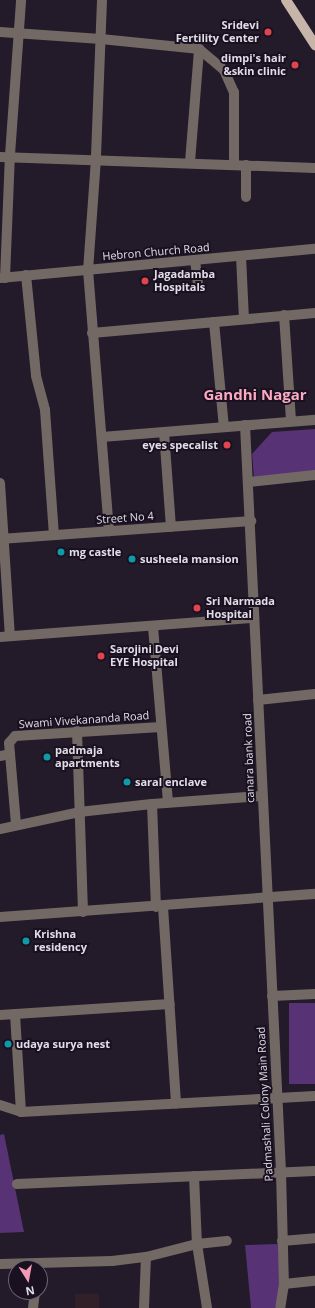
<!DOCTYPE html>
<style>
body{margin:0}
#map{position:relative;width:315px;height:1308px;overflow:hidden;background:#231a2a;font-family:"Open Sans",sans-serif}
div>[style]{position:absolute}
.education>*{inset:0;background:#312027;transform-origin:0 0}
.green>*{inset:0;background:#573274;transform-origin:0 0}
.minor>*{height:10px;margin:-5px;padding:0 5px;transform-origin:5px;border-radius:5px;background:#726964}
.major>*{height:10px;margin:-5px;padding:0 5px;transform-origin:5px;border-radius:5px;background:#c8b5aa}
.dots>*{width:11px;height:11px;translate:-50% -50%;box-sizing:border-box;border:2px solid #191120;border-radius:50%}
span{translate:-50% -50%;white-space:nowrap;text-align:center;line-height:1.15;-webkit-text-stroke:4px #191120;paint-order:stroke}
.poi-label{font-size:11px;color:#e2dce7;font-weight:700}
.right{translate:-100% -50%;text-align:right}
.left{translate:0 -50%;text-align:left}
.street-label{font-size:11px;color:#e2dce7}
.district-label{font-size:15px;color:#fbaac2;font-weight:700}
.north{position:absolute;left:8px;top:1260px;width:40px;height:40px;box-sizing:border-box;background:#191120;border:1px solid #696270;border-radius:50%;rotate:169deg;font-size:11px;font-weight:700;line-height:16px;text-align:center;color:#e2dce7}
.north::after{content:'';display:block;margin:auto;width:14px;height:18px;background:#f09ab5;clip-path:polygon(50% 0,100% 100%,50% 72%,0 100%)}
</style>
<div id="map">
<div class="education">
<i style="left:75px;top:1294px;width:24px;height:14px"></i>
</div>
<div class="green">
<i style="clip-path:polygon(315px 429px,315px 472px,254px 478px,252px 454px,272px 432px)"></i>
<i style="left:289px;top:1003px;width:26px;height:81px"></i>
<i style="clip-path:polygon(4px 1134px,24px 1232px,0 1233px,0 1135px)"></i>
<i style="clip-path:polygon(278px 1244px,281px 1286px,275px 1308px,251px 1308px,245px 1245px)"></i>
</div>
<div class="minor">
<i style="left:102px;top:0;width:159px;rotate:92.2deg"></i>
<i style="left:96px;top:159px;width:111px;rotate:94.1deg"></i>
<i style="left:88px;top:270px;width:262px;rotate:85.4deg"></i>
<i style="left:0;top:32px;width:101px;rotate:4deg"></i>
<i style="left:101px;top:39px;width:99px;rotate:5.8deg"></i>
<i style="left:199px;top:49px;width:33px;rotate:40deg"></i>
<i style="left:224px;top:70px;width:24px;rotate:66deg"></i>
<i style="left:234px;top:92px;width:72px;rotate:90deg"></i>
<i style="left:0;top:157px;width:315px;rotate:2deg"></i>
<i style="left:190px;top:162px;width:113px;rotate:-85.4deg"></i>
<i style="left:246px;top:197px;width:32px;rotate:-90deg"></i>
<i style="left:241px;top:256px;width:63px;rotate:87.3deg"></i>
<i style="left:195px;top:260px;width:24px;rotate:83deg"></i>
<i style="left:26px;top:275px;width:101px;rotate:84.3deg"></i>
<i style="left:36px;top:376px;width:35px;rotate:75deg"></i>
<i style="left:45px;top:410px;width:125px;rotate:85.9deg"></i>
<i style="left:0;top:278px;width:316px;rotate:-5.3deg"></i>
<i style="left:5px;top:278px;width:123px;rotate:-87.7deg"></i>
<i style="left:10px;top:155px;width:155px;rotate:-85.9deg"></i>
<i style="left:284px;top:315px;width:106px;rotate:86.2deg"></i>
<i style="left:214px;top:322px;width:105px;rotate:84.6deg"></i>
<i style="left:92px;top:333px;width:224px;rotate:-5.1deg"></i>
<i style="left:245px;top:425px;width:748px;rotate:87.24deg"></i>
<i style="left:281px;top:1172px;width:112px;rotate:88.5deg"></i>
<i style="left:284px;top:1284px;width:24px;rotate:99deg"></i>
<i style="left:164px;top:432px;width:95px;rotate:85.8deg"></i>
<i style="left:102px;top:437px;width:214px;rotate:-4.6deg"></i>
<i style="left:249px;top:482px;width:66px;rotate:-6.1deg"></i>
<i style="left:0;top:483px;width:153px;rotate:86.3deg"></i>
<i style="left:0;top:539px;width:252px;rotate:-4.1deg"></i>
<i style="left:153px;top:627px;width:176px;rotate:85.1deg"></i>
<i style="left:0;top:637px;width:255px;rotate:-4.3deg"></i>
<i style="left:258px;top:700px;width:57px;rotate:-6deg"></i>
<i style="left:77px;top:731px;width:181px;rotate:88.1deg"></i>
<i style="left:10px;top:754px;width:70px;rotate:85.1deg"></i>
<i style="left:0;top:756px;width:10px;rotate:-11deg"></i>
<i style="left:10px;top:754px;width:11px;rotate:-95deg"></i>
<i style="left:9px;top:743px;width:9px;rotate:-49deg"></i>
<i style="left:15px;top:736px;width:146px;rotate:-3.5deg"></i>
<i style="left:152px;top:804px;width:103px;rotate:87.8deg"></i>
<i style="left:0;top:829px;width:81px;rotate:-12.1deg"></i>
<i style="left:79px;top:812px;width:73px;rotate:-6.3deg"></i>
<i style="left:152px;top:804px;width:110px;rotate:-4.2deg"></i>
<i style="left:163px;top:907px;width:197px;rotate:86.2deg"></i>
<i style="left:0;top:917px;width:316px;rotate:-4.2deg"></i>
<i style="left:272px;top:996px;width:43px;rotate:-2.7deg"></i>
<i style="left:15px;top:1014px;width:98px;rotate:86.5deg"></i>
<i style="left:21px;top:1112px;width:294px;rotate:-3.1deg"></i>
<i style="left:0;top:1015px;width:170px;rotate:-3.7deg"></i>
<i style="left:0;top:1105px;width:22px;rotate:18deg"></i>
<i style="left:194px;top:1176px;width:68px;rotate:87.5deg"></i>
<i style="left:197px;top:1244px;width:65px;rotate:81.1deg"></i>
<i style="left:17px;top:1184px;width:298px;rotate:-2.5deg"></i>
<i style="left:282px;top:1241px;width:33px;rotate:-5deg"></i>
<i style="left:0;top:1264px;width:112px;rotate:-1.5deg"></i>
<i style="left:112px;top:1261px;width:34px;rotate:-7deg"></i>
<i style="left:146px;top:1257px;width:53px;rotate:-14.3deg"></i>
<i style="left:197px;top:1244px;width:30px;rotate:-6deg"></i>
<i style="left:284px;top:1284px;width:31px;rotate:-6deg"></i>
<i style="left:33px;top:1308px;width:16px;rotate:-83deg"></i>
<i style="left:144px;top:1308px;width:51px;rotate:-87.8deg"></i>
</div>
<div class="major">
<i style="left:286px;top:0;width:54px;rotate:57.2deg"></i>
</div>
<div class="dots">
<i style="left:268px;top:32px;background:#e0444e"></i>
<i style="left:295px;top:65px;background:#e0444e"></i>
<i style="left:145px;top:281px;background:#e0444e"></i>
<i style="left:227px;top:445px;background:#e0444e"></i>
<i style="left:61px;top:552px;background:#0f9aa8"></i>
<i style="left:132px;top:559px;background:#0f9aa8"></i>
<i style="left:197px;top:608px;background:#e0444e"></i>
<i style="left:101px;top:656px;background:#e0444e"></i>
<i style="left:47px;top:757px;background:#0f9aa8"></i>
<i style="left:127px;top:782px;background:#0f9aa8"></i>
<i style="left:26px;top:941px;background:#0f9aa8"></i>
<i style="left:8px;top:1044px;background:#0f9aa8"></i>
</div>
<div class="poi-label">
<span class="right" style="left:259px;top:32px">Sridevi<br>Fertility Center</span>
<span class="right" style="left:286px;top:65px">dimpi's hair<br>&amp;skin clinic</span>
<span class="left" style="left:154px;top:281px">Jagadamba<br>Hospitals</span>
<span class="right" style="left:218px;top:445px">eyes specalist</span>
<span class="left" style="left:69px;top:552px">mg castle</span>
<span class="left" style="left:140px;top:559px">susheela mansion</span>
<span class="left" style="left:206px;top:608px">Sri Narmada<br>Hospital</span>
<span class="left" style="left:110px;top:656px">Sarojini Devi<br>EYE Hospital</span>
<span class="left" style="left:55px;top:757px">padmaja<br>apartments</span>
<span class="left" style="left:135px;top:782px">saral enclave</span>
<span class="left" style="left:34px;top:941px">Krishna<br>residency</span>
<span class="left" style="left:16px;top:1044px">udaya surya nest</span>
</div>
<div class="street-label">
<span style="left:156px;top:252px;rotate:-5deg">Hebron Church Road</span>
<span style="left:125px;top:518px;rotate:-4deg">Street No 4</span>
<span style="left:84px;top:720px;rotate:-4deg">Swami Vivekananda Road</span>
<span style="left:249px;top:758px;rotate:-92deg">canara bank road</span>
<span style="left:265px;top:1104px;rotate:-93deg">Padmashali Colony Main Road</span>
</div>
<div class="district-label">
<span style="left:255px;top:395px">Gandhi Nagar</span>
</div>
<div class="north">N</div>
</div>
